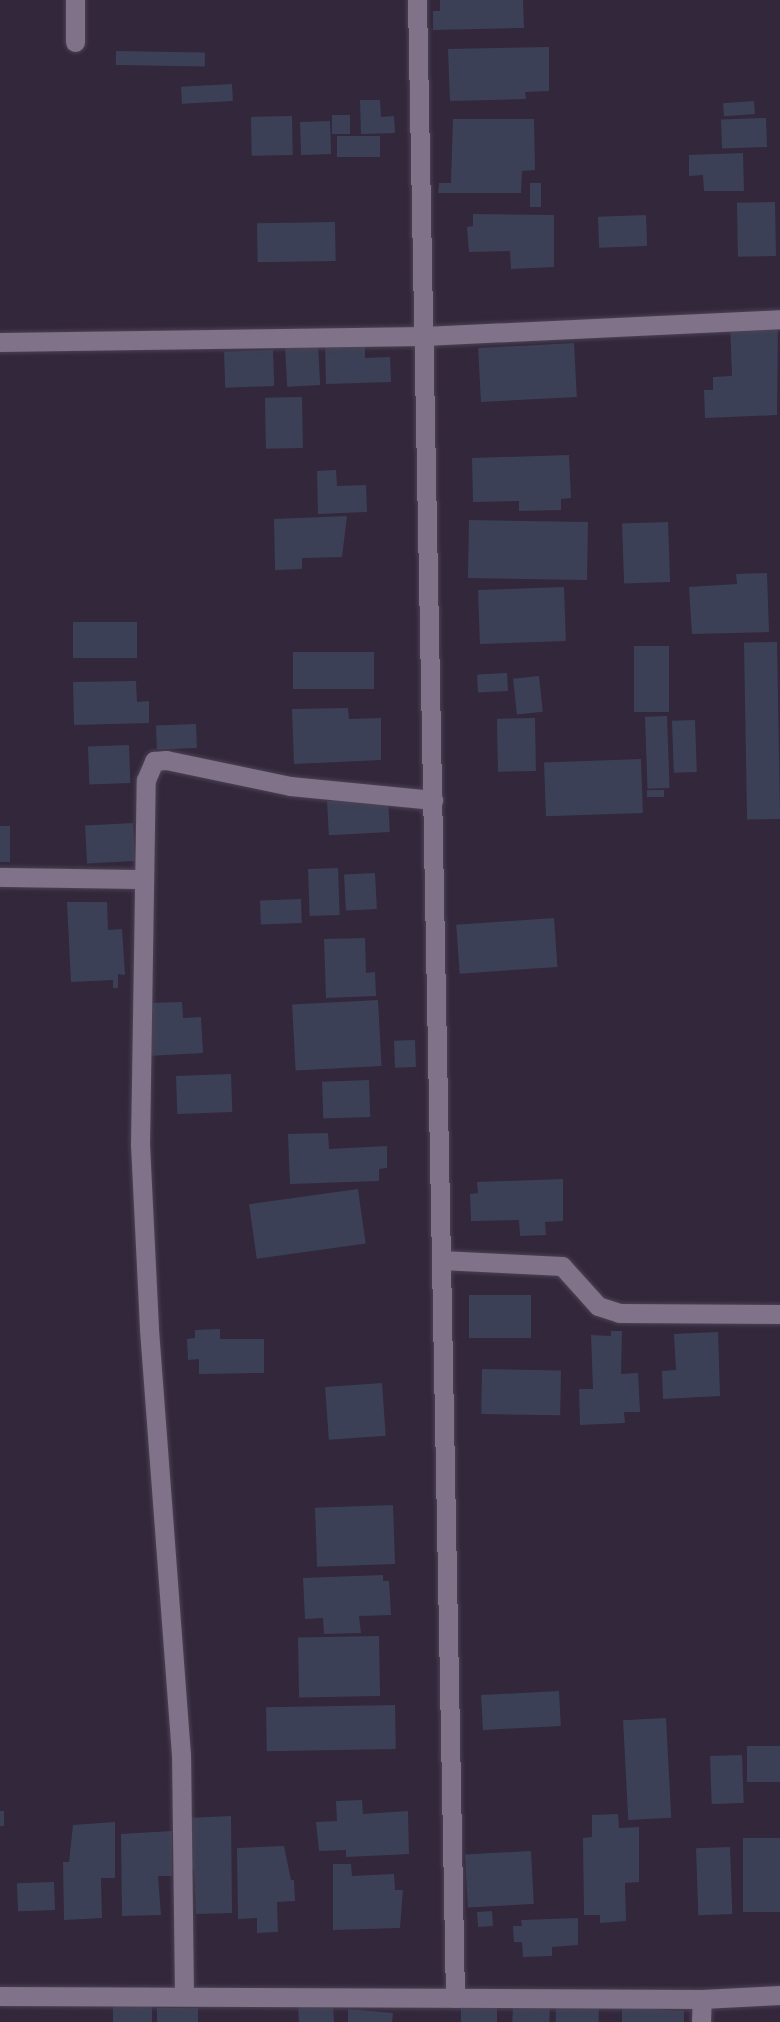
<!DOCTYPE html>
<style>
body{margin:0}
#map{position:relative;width:780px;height:2022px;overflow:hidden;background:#32273b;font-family:Commissioner,sans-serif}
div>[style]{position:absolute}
.building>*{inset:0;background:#3c4056;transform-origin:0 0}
.roads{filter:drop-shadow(0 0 2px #4c4254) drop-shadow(0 0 2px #4c4254)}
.minor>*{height:19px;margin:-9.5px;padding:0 9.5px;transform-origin:9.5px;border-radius:9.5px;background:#7f7289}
span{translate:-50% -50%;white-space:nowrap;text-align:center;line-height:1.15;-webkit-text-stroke:7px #17121b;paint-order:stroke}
</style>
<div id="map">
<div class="building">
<i style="clip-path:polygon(440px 0,523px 0,524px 28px,433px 30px,433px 11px,440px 11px)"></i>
<i style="clip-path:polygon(549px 47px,549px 91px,525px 92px,526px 99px,450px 101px,448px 49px)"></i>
<i style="left:116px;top:51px;width:89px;height:14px;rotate:1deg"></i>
<i style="left:232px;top:84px;width:17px;height:51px;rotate:87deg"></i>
<i style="clip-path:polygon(360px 100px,380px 100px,381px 117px,394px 116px,395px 133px,361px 134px)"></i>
<i style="left:754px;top:101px;width:13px;height:31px;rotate:86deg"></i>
<i style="left:332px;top:115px;width:18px;height:19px"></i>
<i style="left:292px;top:116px;width:39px;height:41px;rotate:89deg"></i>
<i style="left:766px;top:118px;width:29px;height:45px;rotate:88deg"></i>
<i style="clip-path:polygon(453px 119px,534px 119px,535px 170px,522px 171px,521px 193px,438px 193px,439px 183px,451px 183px)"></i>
<i style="left:330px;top:121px;width:33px;height:30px;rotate:88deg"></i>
<i style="left:380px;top:136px;width:21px;height:43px;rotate:90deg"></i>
<i style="clip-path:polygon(743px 153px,744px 191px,704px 191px,703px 175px,689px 176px,689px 155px)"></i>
<i style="left:541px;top:183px;width:24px;height:11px;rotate:90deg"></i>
<i style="left:775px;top:202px;width:54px;height:38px;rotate:89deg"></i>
<i style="clip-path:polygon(473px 214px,554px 215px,554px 267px,511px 269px,510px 251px,469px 252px,467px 227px,473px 226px)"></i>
<i style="left:646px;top:215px;width:31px;height:48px;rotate:88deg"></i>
<i style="left:335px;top:222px;width:39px;height:78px;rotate:89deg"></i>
<i style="clip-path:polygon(778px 323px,777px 415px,705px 418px,704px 390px,713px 390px,713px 377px,732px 376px,730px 324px)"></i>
<i style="left:574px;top:343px;width:54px;height:96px;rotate:87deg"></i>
<i style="left:318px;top:344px;width:41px;height:33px;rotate:87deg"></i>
<i style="clip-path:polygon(325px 345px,365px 345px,365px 358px,390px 357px,391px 382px,326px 384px)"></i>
<i style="left:273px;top:350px;width:36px;height:49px;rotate:88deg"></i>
<i style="left:302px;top:397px;width:51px;height:37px;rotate:89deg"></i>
<i style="clip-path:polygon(569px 455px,571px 498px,561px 499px,561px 510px,519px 511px,519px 501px,473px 502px,472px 458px)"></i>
<i style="clip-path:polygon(336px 470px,337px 486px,366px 485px,367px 512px,318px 514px,317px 471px)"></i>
<i style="clip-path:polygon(347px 516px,342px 557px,302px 558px,302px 569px,275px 570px,274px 519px)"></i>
<i style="left:469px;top:520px;width:119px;height:58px;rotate:1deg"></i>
<i style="left:668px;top:522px;width:60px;height:46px;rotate:88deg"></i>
<i style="clip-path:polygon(767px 573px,769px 632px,692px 634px,689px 587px,737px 584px,736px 574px)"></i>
<i style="left:564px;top:587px;width:54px;height:86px;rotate:88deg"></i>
<i style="left:137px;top:622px;width:36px;height:64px;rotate:90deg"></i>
<i style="left:777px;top:642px;width:177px;height:33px;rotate:89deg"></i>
<i style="left:634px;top:646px;width:35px;height:66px"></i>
<i style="left:374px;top:652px;width:37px;height:81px;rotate:90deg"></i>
<i style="left:507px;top:673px;width:18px;height:30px;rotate:87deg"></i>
<i style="left:539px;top:676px;width:36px;height:26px;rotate:84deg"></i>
<i style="clip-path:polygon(136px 681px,137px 702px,149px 701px,149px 723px,74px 725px,73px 682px)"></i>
<i style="clip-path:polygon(348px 708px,349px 719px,381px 718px,381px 760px,294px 764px,292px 709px)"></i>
<i style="left:667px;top:716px;width:72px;height:22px;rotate:88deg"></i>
<i style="left:535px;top:718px;width:53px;height:38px;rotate:89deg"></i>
<i style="left:695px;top:720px;width:52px;height:23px;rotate:88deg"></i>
<i style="left:196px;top:724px;width:24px;height:40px;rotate:88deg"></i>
<i style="left:129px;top:745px;width:38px;height:41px;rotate:88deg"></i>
<i style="left:641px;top:759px;width:54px;height:97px;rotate:88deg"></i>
<i style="left:664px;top:790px;width:7px;height:17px;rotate:90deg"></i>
<i style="left:388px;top:798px;width:34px;height:61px;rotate:87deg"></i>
<i style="left:133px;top:823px;width:38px;height:48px;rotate:87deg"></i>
<i style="left:0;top:826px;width:10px;height:36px"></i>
<i style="left:338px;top:868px;width:47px;height:30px;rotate:88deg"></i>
<i style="left:375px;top:873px;width:36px;height:31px;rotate:87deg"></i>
<i style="left:301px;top:899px;width:24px;height:41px;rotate:88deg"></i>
<i style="clip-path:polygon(67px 902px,107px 902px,108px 930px,122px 929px,125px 975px,118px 974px,118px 988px,113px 988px,113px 980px,71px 982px)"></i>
<i style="left:554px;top:918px;width:49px;height:98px;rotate:86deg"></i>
<i style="clip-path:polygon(365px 938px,366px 973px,375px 972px,376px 996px,326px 998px,324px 939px)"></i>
<i style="left:378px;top:1000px;width:66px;height:86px;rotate:87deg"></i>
<i style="clip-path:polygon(182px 1002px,183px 1018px,201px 1017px,203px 1053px,147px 1056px,146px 1003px)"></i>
<i style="left:415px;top:1040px;width:27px;height:21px;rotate:88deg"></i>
<i style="left:231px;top:1074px;width:38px;height:55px;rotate:88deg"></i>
<i style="left:369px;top:1080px;width:37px;height:47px;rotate:88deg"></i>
<i style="clip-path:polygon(328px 1133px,329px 1149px,387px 1146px,387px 1168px,379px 1169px,379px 1181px,290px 1184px,288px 1134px)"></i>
<i style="clip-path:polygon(563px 1179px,563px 1221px,545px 1222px,546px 1235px,520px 1236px,519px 1220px,471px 1221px,470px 1194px,478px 1193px,477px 1182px)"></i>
<i style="left:358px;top:1189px;width:55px;height:110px;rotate:82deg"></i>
<i style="left:531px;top:1295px;width:43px;height:62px;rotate:90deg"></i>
<i style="clip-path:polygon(220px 1329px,220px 1339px,264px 1339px,264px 1373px,199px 1374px,199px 1359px,188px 1360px,187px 1339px,195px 1338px,195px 1330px)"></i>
<i style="clip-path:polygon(611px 1331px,622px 1331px,621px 1374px,638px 1373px,640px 1412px,624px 1412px,625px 1423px,580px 1425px,579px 1389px,593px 1389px,591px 1335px,611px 1336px)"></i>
<i style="clip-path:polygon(718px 1332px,720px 1396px,663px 1399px,662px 1371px,676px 1370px,674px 1334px)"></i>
<i style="left:482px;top:1369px;width:79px;height:45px;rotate:1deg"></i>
<i style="left:382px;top:1383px;width:53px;height:57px;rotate:86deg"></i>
<i style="left:393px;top:1505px;width:59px;height:78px;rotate:88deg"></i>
<i style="clip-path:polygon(383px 1575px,383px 1581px,389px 1581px,391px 1615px,359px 1616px,361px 1633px,324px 1634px,323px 1618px,305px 1619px,303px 1578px)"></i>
<i style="left:379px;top:1636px;width:60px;height:81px;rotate:89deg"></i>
<i style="left:559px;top:1691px;width:35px;height:78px;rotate:87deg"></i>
<i style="left:395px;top:1705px;width:44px;height:129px;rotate:89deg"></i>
<i style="left:666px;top:1718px;width:100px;height:43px;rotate:87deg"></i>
<i style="left:780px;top:1746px;width:36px;height:33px;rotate:90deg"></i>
<i style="left:742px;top:1755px;width:48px;height:32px;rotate:88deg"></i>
<i style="clip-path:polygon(362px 1800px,363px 1814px,408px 1811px,409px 1854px,346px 1857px,346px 1850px,319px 1851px,316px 1822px,337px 1821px,336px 1801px)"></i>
<i style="left:0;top:1811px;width:4px;height:15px"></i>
<i style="clip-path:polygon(618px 1814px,619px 1828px,639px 1827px,639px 1882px,625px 1883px,626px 1921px,600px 1923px,600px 1915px,584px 1915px,583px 1838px,592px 1837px,592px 1815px)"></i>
<i style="clip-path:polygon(231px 1816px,232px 1913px,196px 1914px,194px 1869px,186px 1869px,185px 1818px)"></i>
<i style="clip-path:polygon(115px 1822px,115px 1878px,101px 1878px,102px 1918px,64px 1920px,63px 1862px,69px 1862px,73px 1825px)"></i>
<i style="clip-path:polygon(172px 1831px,172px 1876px,158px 1876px,161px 1915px,122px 1916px,121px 1834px)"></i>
<i style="left:780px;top:1838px;width:74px;height:37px;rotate:90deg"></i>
<i style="clip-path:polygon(284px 1846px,291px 1880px,294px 1880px,295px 1901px,277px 1902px,278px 1932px,257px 1933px,257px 1918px,238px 1919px,237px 1848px)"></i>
<i style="left:730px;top:1847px;width:67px;height:34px;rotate:88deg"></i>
<i style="left:531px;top:1851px;width:53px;height:66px;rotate:87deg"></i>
<i style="clip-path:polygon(333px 1864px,351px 1864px,352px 1876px,394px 1874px,395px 1890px,403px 1890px,400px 1928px,333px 1930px)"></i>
<i style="left:54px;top:1882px;width:28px;height:37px;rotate:88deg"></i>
<i style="left:492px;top:1911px;width:15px;height:15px;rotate:86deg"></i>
<i style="clip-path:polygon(578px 1918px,578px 1945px,552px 1947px,552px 1956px,523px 1957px,522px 1942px,514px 1942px,513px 1926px,522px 1926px,521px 1920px)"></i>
<i style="left:513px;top:2003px;width:37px;height:19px;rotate:2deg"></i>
<i style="left:556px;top:2003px;width:43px;height:19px;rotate:1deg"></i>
<i style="left:333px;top:2004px;width:18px;height:35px;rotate:87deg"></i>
<i style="left:152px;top:2006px;width:16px;height:39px;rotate:90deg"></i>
<i style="left:461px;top:2007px;width:36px;height:15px"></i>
<i style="clip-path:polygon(622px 2007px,684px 2011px,684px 2022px,622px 2022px)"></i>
<i style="left:198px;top:2008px;width:14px;height:41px;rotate:90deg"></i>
<i style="clip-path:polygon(348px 2009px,393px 2013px,392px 2022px,348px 2022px)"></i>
</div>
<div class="roads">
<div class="minor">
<i style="left:75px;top:0;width:42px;rotate:90deg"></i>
<i style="left:417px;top:0;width:1998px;rotate:88.91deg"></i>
<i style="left:0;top:342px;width:424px;rotate:-0.8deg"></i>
<i style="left:424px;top:336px;width:356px;rotate:-2.7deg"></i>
<i style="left:0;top:877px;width:144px;rotate:0.8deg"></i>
<i style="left:441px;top:1260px;width:121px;rotate:2.8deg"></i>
<i style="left:562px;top:1266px;width:54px;rotate:48deg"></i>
<i style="left:598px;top:1306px;width:22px;rotate:18deg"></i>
<i style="left:619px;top:1313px;width:161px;rotate:0.4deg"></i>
<i style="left:0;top:1996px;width:702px;rotate:0.24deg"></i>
<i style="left:702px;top:1999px;width:78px;rotate:-2.9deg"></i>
<i style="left:184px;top:1996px;width:241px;rotate:-90.7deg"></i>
<i style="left:181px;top:1755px;width:428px;rotate:-94.3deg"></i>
<i style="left:149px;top:1328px;width:183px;rotate:-92.8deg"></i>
<i style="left:140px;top:1145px;width:365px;rotate:-89.1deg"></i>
<i style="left:146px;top:780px;width:21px;rotate:-67deg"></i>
<i style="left:154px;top:761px;width:12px;rotate:-5deg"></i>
<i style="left:166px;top:760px;width:127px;rotate:11.8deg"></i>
<i style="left:290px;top:786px;width:144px;rotate:5.6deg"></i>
<i style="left:701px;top:2022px;width:23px;rotate:-88deg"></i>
</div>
</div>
</div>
